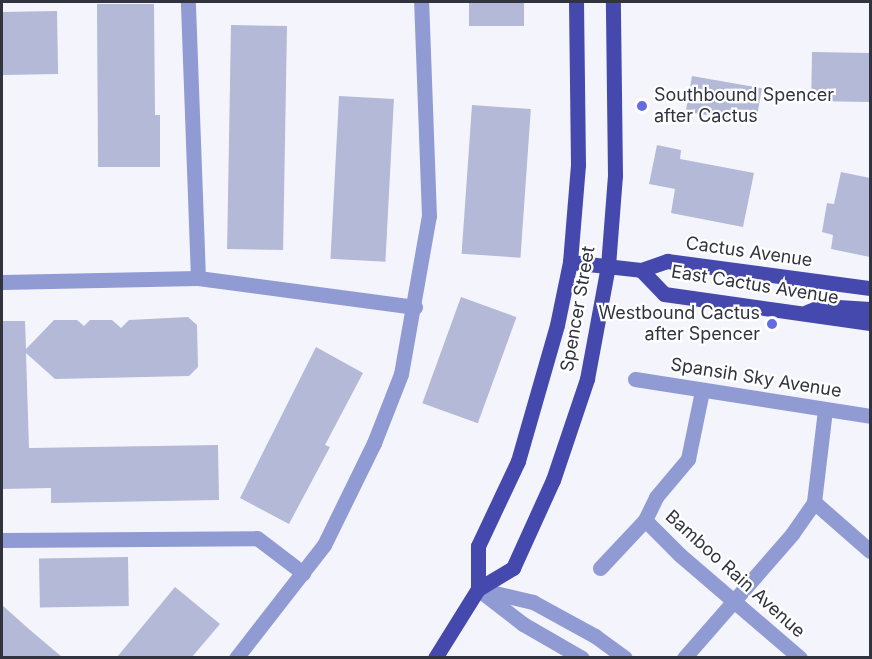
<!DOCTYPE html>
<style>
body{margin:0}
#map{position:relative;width:872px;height:659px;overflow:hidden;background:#f4f5fc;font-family:Inter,sans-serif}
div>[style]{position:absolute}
.building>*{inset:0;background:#b3b9d6;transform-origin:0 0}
.minor>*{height:15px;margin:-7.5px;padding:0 7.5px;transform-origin:7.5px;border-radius:7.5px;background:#919bd3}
.major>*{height:15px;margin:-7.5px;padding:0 7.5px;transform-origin:7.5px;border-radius:7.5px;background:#4549ae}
.dots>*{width:16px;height:16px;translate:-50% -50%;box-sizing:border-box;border:3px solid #fff;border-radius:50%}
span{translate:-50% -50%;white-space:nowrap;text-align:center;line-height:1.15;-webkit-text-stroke:4.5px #fff;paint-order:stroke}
.poi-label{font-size:18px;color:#31333f}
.left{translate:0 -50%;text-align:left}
.right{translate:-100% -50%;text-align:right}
.street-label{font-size:18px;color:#31333f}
.frame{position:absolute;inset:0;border:3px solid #31333f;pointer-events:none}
</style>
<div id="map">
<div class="building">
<i style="left:469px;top:2px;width:55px;height:24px"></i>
<i style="clip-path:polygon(97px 4px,154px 4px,155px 115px,160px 115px,160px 167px,98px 167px)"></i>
<i style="left:57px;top:11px;width:63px;height:55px;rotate:89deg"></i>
<i style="left:231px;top:25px;width:56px;height:224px;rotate:1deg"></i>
<i style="left:812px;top:52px;width:58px;height:49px;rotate:1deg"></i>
<i style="left:692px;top:76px;width:71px;height:36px;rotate:10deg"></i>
<i style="left:339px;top:96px;width:55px;height:163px;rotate:3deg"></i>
<i style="left:472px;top:105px;width:59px;height:149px;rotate:4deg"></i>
<i style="clip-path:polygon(657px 145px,681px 150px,680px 159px,754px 173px,743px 227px,671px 213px,675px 189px,649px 184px)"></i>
<i style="clip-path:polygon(841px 172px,870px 178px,870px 257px,831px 249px,833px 235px,822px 232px,827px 203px,834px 204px)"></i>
<i style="left:461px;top:297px;width:59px;height:113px;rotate:20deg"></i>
<i style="clip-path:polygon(188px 317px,197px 325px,198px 367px,189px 376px,55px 379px,26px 353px,29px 448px,218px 445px,219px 500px,51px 503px,51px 488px,2px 489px,2px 321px,25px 321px,26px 349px,54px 320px,77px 320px,84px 326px,90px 320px,112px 320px,121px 328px,129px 320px)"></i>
<i style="clip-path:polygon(316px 347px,363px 373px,325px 445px,330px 447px,289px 524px,240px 498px)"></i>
<i style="left:128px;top:557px;width:49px;height:89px;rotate:89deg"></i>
<i style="clip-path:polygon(175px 587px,220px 624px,192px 657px,117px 657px)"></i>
<i style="clip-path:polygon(2px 605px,30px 630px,62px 657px,2px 657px)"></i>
</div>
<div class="minor">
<i style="left:198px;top:278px;width:219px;rotate:7.6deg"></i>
<i style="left:2px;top:282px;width:196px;rotate:-1.2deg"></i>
<i style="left:198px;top:278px;width:276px;rotate:-92.1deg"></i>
<i style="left:635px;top:379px;width:238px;rotate:8.9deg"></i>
<i style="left:814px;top:502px;width:74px;rotate:41.2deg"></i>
<i style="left:645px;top:520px;width:49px;rotate:45deg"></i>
<i style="left:680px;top:555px;width:158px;rotate:40.6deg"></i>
<i style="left:2px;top:540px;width:255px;rotate:-0.4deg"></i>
<i style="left:257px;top:538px;width:58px;rotate:37.3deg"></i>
<i style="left:600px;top:568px;width:66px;rotate:-46.8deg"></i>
<i style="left:645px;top:520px;width:25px;rotate:-64deg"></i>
<i style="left:656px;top:497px;width:50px;rotate:-49.9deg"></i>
<i style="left:688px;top:459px;width:69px;rotate:-78.4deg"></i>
<i style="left:478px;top:589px;width:57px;rotate:13.3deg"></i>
<i style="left:533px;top:602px;width:71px;rotate:28.7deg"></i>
<i style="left:595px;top:636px;width:37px;rotate:36deg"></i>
<i style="left:483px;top:593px;width:51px;rotate:37.8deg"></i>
<i style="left:523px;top:624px;width:68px;rotate:30deg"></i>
<i style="left:236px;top:658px;width:143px;rotate:-52.1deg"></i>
<i style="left:324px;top:545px;width:114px;rotate:-63.9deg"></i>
<i style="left:374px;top:443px;width:74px;rotate:-68.6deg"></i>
<i style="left:401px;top:374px;width:160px;rotate:-80deg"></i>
<i style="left:429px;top:216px;width:214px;rotate:-92.1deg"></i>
<i style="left:684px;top:658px;width:164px;rotate:-48.9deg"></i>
<i style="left:792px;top:534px;width:39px;rotate:-55deg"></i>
<i style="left:814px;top:502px;width:93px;rotate:-83.2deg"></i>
</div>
<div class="major">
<i style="left:570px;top:262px;width:71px;rotate:6.4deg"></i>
<i style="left:641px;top:270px;width:28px;rotate:-19deg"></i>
<i style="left:667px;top:261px;width:205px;rotate:7.6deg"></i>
<i style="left:641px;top:270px;width:33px;rotate:46deg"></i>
<i style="left:664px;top:294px;width:208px;rotate:8deg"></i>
<i style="left:807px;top:312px;width:16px;rotate:-22deg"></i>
<i style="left:822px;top:306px;width:48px;rotate:3.6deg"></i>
<i style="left:478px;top:589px;width:43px;rotate:-90deg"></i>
<i style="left:478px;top:546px;width:94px;rotate:-64.8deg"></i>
<i style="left:518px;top:461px;width:141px;rotate:-74deg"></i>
<i style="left:557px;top:325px;width:64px;rotate:-78.3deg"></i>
<i style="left:570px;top:262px;width:97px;rotate:-85.3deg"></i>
<i style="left:578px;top:165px;width:163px;rotate:-90.7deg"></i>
<i style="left:435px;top:658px;width:81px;rotate:-58.1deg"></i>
<i style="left:478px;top:589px;width:41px;rotate:-31deg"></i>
<i style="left:513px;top:568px;width:97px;rotate:-65.6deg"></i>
<i style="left:553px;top:480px;width:107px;rotate:-71.4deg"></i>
<i style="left:587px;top:379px;width:115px;rotate:-79.5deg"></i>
<i style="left:608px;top:266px;width:90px;rotate:-85.6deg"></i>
<i style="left:615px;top:176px;width:174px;rotate:-90.7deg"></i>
</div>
<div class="dots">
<i style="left:642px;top:106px;background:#646ce4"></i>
<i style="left:772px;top:324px;background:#646ce4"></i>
</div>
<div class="poi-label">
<span class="left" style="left:654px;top:106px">Southbound Spencer<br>after Cactus</span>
<span class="right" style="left:760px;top:324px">Westbound Cactus<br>after Spencer</span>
</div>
<div class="street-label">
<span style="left:749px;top:252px;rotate:8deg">Cactus Avenue</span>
<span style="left:755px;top:285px;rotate:9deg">East Cactus Avenue</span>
<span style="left:578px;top:309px;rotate:-80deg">Spencer Street</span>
<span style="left:756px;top:378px;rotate:9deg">Spansih Sky Avenue</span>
<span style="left:735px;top:574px;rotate:42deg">Bamboo Rain Avenue</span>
</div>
<div class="frame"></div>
</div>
